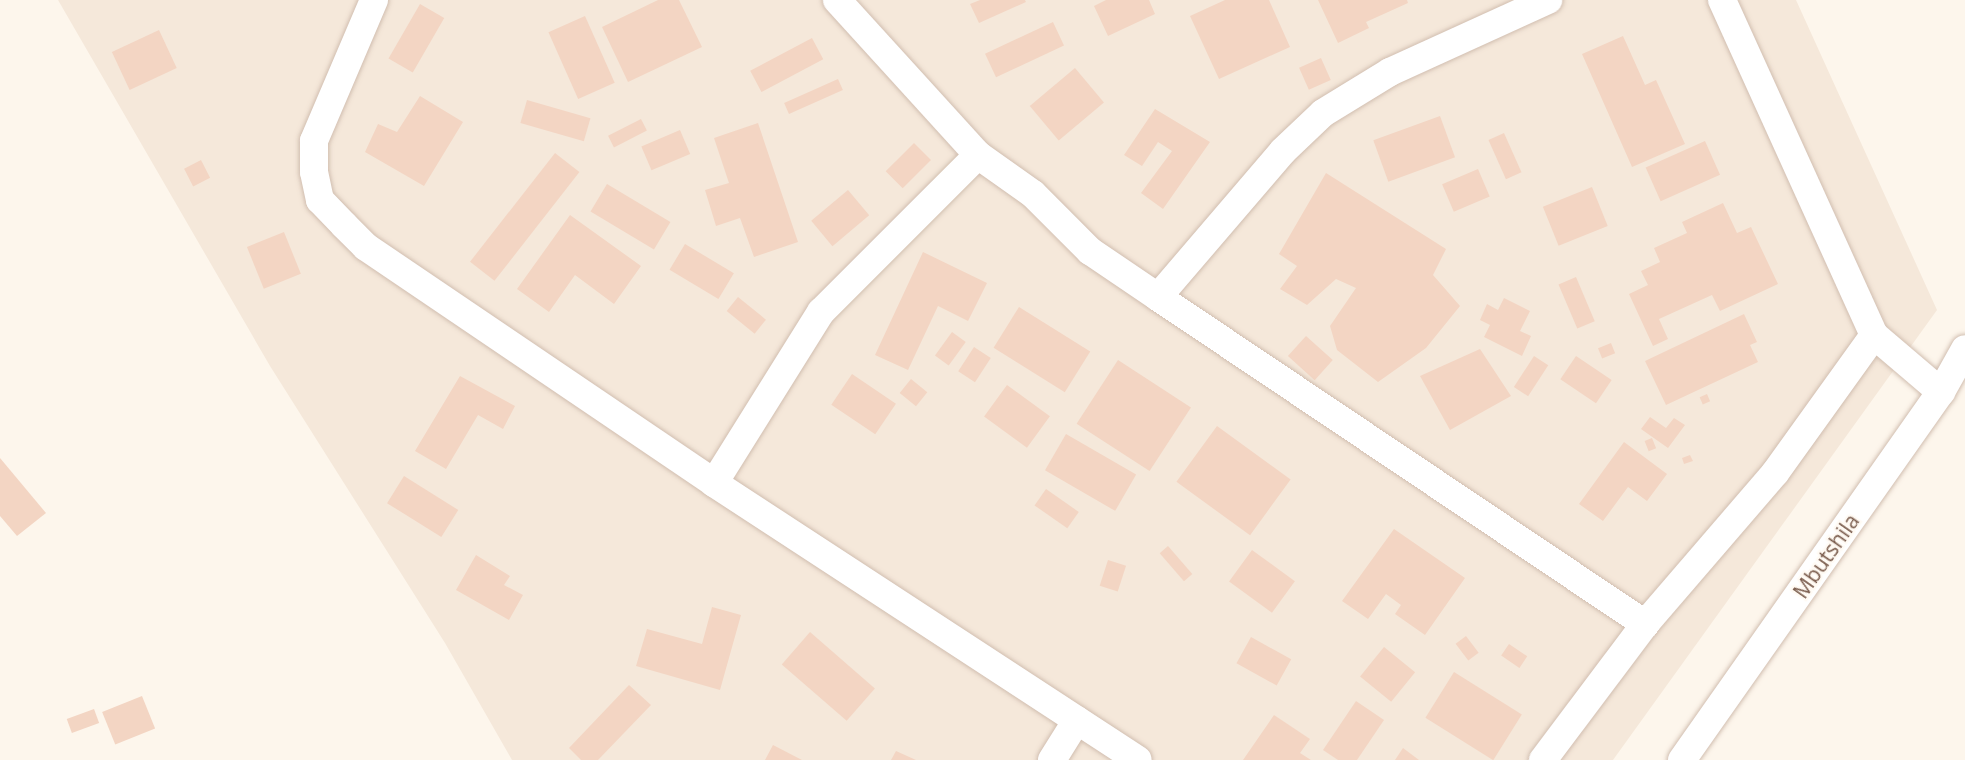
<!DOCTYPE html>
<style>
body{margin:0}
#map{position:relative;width:1965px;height:760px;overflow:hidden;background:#fdf6ec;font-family:"Open Sans",sans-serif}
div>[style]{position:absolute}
.residential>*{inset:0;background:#f5e8da}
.building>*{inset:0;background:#f3d5c3;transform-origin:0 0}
.roads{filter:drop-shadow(0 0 2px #d1beb0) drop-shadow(0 0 2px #d1beb0)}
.minor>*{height:28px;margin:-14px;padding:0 14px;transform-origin:14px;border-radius:14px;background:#fff}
span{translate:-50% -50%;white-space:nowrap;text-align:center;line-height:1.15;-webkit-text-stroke:4.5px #fffaf3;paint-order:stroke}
.street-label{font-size:21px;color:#7a5c4d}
</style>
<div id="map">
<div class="residential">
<i style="clip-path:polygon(58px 0,1796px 0,1937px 310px,1613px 760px,512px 760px,445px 643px,270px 366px)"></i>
</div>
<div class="building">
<i style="clip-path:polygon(658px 0,679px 0,702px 47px,628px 82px,602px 27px)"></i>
<i style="clip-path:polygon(980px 0,1025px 0,1026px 2px,979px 23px,970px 4px)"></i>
<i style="clip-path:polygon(1106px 0,1149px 0,1155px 14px,1108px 36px,1094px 6px)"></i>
<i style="clip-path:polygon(1225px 0,1269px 0,1290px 47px,1219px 79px,1190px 16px)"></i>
<i style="clip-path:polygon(1318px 0,1407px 0,1408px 3px,1366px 22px,1369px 28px,1338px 43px)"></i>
<i style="left:420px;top:4px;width:28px;height:63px;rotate:30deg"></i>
<i style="left:585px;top:16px;width:73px;height:40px;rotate:66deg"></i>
<i style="left:1053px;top:22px;width:26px;height:75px;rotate:65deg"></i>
<i style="left:159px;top:30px;width:42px;height:52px;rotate:65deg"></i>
<i style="clip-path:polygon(1623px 36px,1645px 85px,1656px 80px,1685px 144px,1632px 167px,1582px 54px)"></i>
<i style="left:812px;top:38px;width:24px;height:70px;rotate:62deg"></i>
<i style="left:1321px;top:58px;width:24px;height:24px;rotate:66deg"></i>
<i style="left:1075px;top:68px;width:45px;height:59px;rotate:50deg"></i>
<i style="left:838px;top:79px;width:12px;height:59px;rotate:66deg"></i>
<i style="clip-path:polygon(420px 96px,463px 122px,424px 186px,365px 152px,378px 124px,397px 132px)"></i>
<i style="left:527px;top:100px;width:66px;height:24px;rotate:16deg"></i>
<i style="clip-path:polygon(1155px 109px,1210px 142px,1163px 209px,1141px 193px,1172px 151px,1158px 142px,1142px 166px,1124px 155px)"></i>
<i style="left:1440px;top:116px;width:44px;height:71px;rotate:70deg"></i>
<i style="left:641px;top:119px;width:13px;height:37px;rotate:63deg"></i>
<i style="clip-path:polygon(758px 123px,798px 242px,754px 257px,740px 218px,716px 226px,705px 190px,729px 183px,714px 138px)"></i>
<i style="left:680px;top:130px;width:26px;height:42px;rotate:67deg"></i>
<i style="left:1504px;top:133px;width:43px;height:17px;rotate:66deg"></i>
<i style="left:1705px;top:141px;width:37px;height:65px;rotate:66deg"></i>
<i style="left:914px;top:143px;width:24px;height:40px;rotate:45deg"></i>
<i style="left:555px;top:153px;width:31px;height:138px;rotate:38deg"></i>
<i style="left:201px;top:160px;width:20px;height:19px;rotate:63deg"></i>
<i style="left:1478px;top:169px;width:30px;height:39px;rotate:67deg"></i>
<i style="clip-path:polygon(1326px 173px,1446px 249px,1433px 275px,1460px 306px,1426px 348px,1378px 382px,1337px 350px,1330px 326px,1356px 288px,1336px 279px,1307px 305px,1280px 289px,1297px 266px,1279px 254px)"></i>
<i style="left:607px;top:184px;width:74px;height:32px;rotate:31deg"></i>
<i style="left:1592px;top:187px;width:42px;height:53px;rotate:68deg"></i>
<i style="left:848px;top:190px;width:33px;height:48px;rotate:50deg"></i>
<i style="clip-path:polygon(1723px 203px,1737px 233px,1751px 227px,1778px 284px,1720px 311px,1712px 295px,1659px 319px,1668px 339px,1653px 346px,1629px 294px,1648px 285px,1641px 271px,1660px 262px,1654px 248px,1687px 233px,1682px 222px)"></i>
<i style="clip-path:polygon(570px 215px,641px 266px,614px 304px,575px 275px,549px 312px,517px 289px)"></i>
<i style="left:284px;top:232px;width:45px;height:40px;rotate:68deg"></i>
<i style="left:685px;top:244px;width:57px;height:30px;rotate:31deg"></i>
<i style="clip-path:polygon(923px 252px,987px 283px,968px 321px,938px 306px,908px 370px,875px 355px)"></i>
<i style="left:1576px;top:277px;width:48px;height:19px;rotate:67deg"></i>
<i style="left:738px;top:297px;width:36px;height:18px;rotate:39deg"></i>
<i style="clip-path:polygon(1504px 298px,1530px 311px,1520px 331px,1531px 336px,1522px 356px,1484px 337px,1490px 325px,1480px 320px,1487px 304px,1498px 310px)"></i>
<i style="left:1019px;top:307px;width:84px;height:48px;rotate:32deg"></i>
<i style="clip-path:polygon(1744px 314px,1757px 342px,1750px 345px,1758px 362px,1666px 405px,1645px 361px)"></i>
<i style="left:952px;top:332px;width:17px;height:29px;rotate:36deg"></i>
<i style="left:1306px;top:336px;width:36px;height:27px;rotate:42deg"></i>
<i style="left:1611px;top:343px;width:11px;height:14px;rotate:68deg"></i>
<i style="left:974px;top:347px;width:20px;height:29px;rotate:33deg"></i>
<i style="clip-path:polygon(1480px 349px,1511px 396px,1450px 430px,1420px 376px)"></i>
<i style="left:1534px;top:356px;width:17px;height:37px;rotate:33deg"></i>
<i style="left:1576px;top:356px;width:43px;height:28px;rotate:34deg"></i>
<i style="left:1118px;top:360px;width:87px;height:76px;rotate:33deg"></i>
<i style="left:852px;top:374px;width:53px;height:37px;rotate:34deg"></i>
<i style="clip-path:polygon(460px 376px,515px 406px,503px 429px,478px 415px,446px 469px,415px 451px)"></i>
<i style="left:911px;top:379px;width:21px;height:18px;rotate:39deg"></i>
<i style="left:1007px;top:385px;width:53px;height:39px;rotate:36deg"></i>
<i style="left:1707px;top:394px;width:8px;height:8px;rotate:67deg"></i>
<i style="clip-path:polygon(1650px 417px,1666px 428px,1674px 418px,1685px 425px,1668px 448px,1641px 429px)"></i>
<i style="left:1217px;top:426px;width:91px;height:69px;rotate:36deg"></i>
<i style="left:1066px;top:434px;width:81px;height:42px;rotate:30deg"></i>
<i style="left:1652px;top:438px;width:11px;height:8px;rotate:68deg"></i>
<i style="clip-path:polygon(1624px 442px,1667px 474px,1647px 501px,1628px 487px,1603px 521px,1579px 504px)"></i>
<i style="clip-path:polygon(1690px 455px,1693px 461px,1684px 464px,1682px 458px)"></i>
<i style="clip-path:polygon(0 458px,46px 513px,17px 536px,0 516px)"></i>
<i style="left:404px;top:476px;width:64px;height:32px;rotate:32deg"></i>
<i style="left:1046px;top:489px;width:40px;height:20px;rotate:35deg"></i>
<i style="clip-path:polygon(1394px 529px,1465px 578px,1425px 635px,1395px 614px,1401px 605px,1386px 594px,1368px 619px,1342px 601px)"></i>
<i style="left:1168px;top:546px;width:37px;height:11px;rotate:49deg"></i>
<i style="left:1252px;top:550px;width:53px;height:39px;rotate:36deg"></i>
<i style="clip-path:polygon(476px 555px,510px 576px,504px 585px,523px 595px,509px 620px,456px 590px)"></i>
<i style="left:1108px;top:560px;width:19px;height:27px;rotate:18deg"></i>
<i style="clip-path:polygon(712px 607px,741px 615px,720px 690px,636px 666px,647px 629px,702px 644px)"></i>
<i style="left:810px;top:632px;width:86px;height:43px;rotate:41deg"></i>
<i style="left:1466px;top:636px;width:21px;height:13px;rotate:53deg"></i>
<i style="left:1251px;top:637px;width:46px;height:30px;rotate:29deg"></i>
<i style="left:1509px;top:644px;width:22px;height:14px;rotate:34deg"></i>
<i style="left:1384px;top:647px;width:40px;height:38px;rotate:39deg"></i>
<i style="left:1454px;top:672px;width:80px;height:54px;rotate:32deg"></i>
<i style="clip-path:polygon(629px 685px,651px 705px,598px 760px,581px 760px,569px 748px)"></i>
<i style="left:142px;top:696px;width:35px;height:43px;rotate:68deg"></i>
<i style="clip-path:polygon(1356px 701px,1384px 720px,1357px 760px,1338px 760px,1323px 750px)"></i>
<i style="left:94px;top:709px;width:15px;height:29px;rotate:70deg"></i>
<i style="clip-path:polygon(1274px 715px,1310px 739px,1300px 753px,1311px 760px,1243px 760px)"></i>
<i style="clip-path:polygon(773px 745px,802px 760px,765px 760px)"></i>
<i style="clip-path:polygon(1403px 748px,1419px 760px,1395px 760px)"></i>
<i style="clip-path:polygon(896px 751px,916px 760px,891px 760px)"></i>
</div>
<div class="roads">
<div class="minor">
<i style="left:374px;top:0;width:153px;rotate:113.1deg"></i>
<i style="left:314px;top:141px;width:31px;rotate:90deg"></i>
<i style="left:314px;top:172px;width:29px;rotate:78deg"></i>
<i style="left:320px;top:200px;width:35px;rotate:46deg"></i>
<i style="left:344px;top:225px;width:31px;rotate:45deg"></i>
<i style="left:366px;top:247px;width:420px;rotate:34.1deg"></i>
<i style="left:714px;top:483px;width:506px;rotate:33.16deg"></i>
<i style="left:837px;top:0;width:210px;rotate:47.7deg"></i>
<i style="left:978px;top:155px;width:67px;rotate:35.3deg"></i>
<i style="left:1033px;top:194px;width:81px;rotate:45deg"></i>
<i style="left:1090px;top:251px;width:82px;rotate:34.1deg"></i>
<i style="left:1158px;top:297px;width:192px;rotate:-49.4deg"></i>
<i style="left:1283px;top:151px;width:55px;rotate:-43.5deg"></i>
<i style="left:1323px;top:113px;width:79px;rotate:-31.5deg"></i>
<i style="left:1390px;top:72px;width:174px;rotate:-24.5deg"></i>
<i style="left:1722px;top:0;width:368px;rotate:65.6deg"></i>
<i style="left:1874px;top:335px;width:88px;rotate:40.4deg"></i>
<i style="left:1158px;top:297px;width:587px;rotate:33.88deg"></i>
<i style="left:714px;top:483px;width:202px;rotate:-58deg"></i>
<i style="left:821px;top:312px;width:222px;rotate:-45deg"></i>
<i style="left:1052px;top:760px;width:47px;rotate:-58deg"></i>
<i style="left:1543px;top:760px;width:170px;rotate:-53.1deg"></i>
<i style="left:1645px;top:624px;width:199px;rotate:-49.3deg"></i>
<i style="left:1775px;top:473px;width:170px;rotate:-54.3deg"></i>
<i style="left:1682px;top:760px;width:450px;rotate:-54.9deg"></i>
<i style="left:1941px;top:392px;width:49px;rotate:-60.8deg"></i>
</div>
</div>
<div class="street-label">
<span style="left:1826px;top:556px;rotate:-55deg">Mbutshila</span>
</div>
</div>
